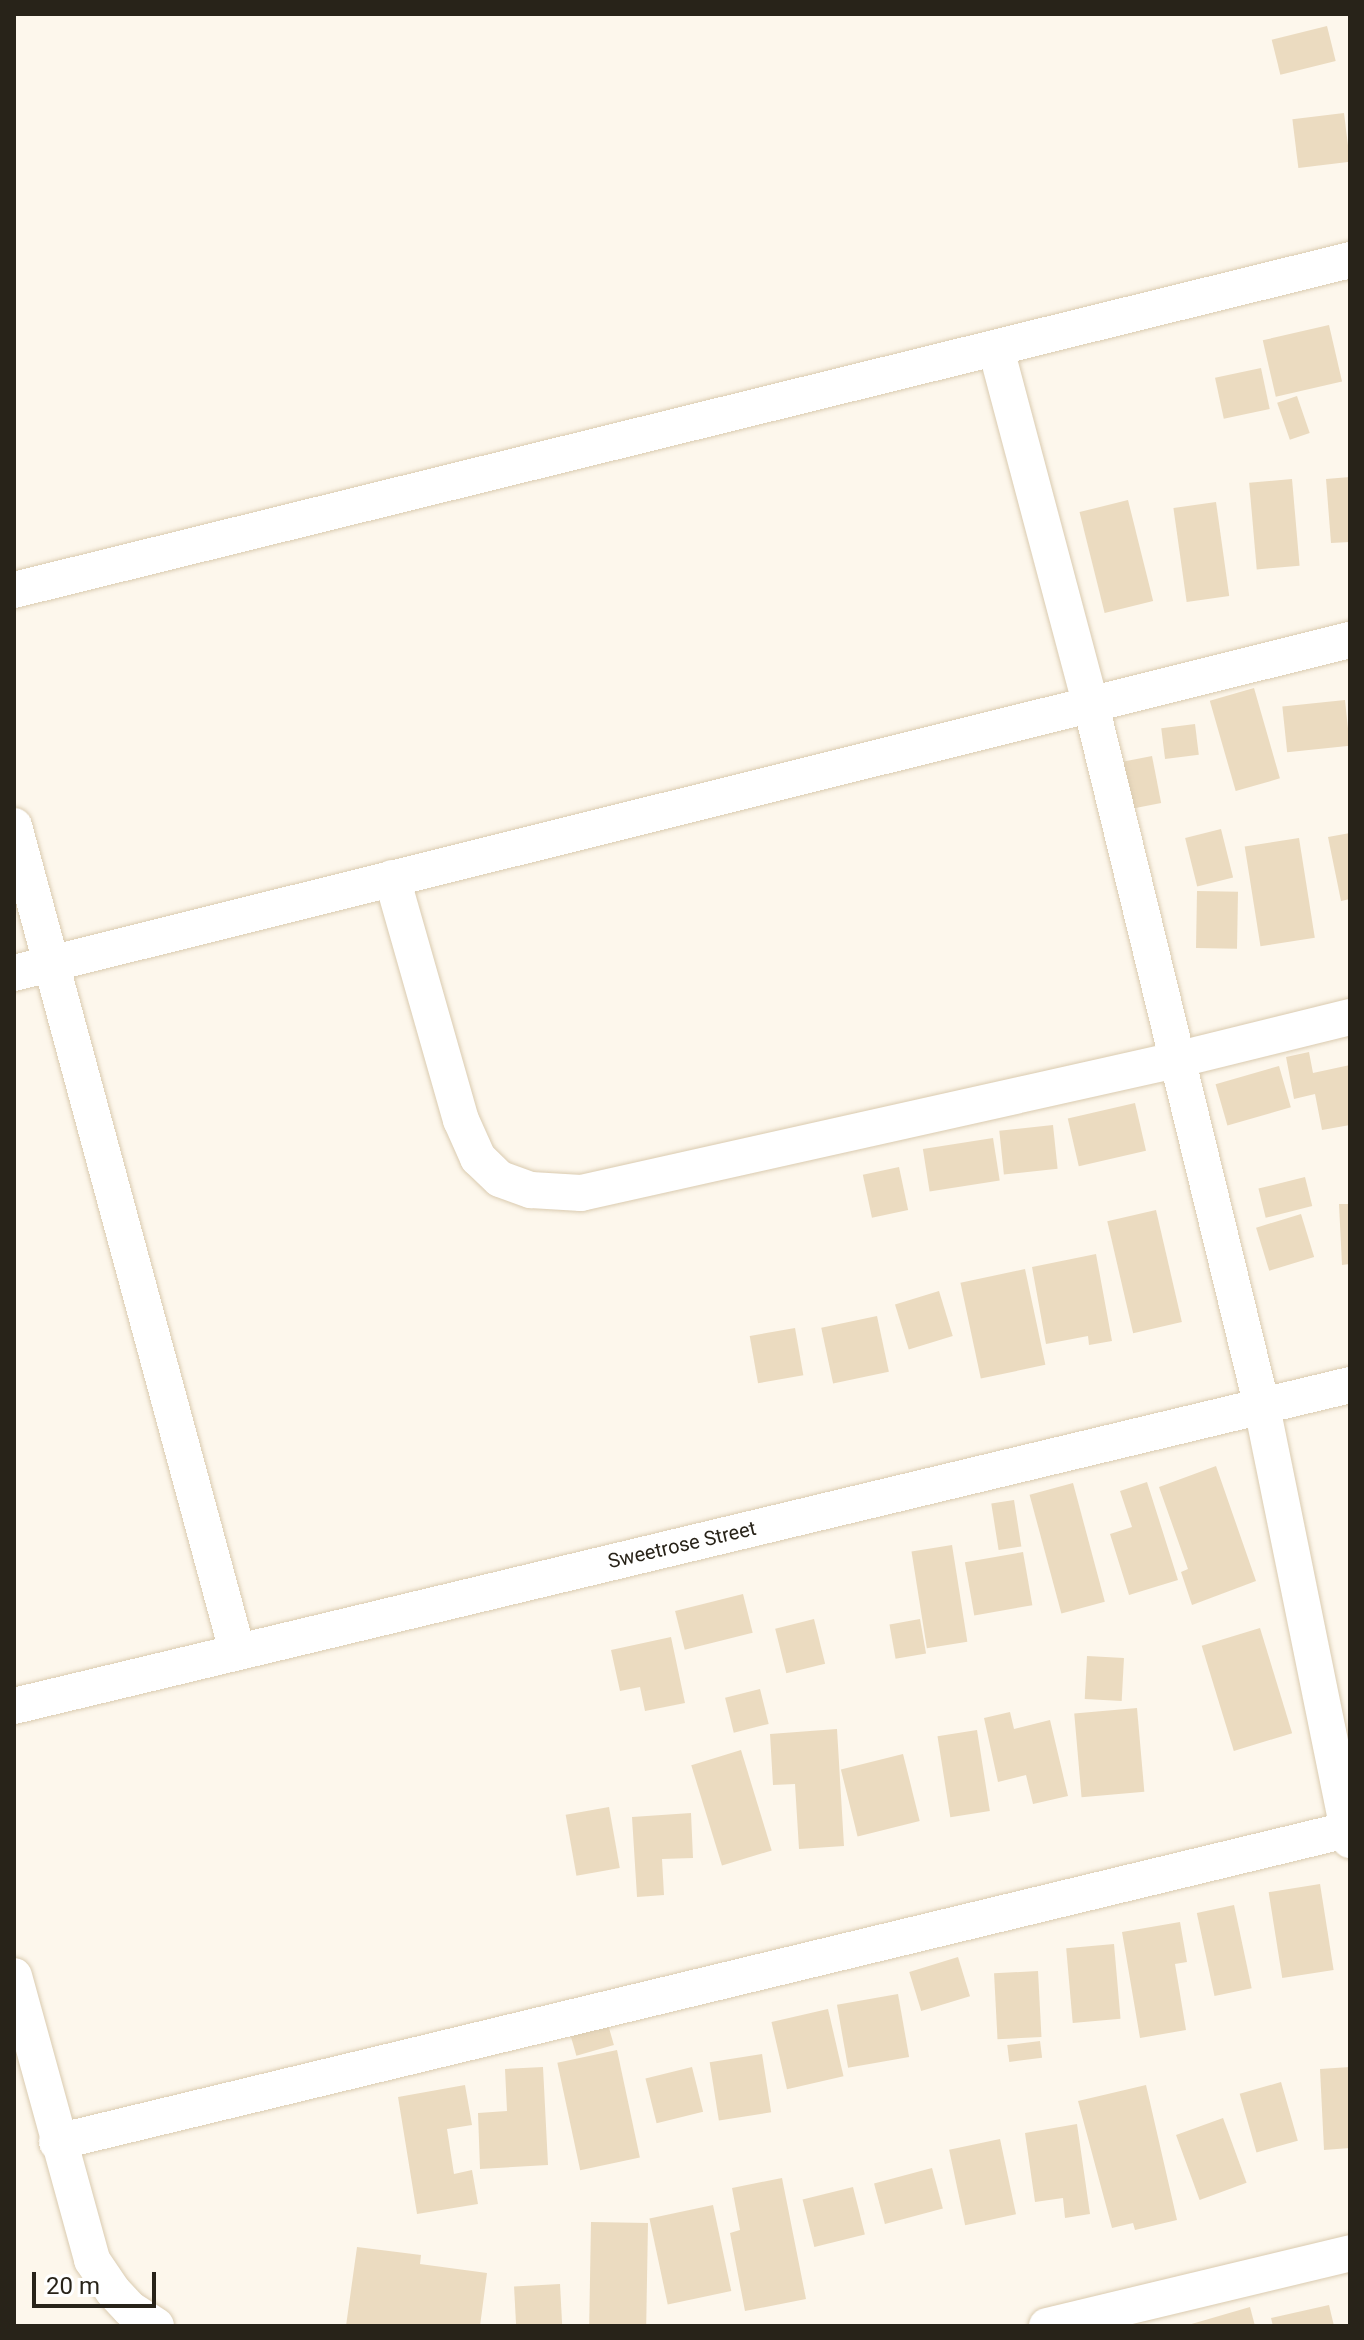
<!DOCTYPE html>
<style>
body{margin:0}
#map{position:relative;width:1364px;height:2340px;overflow:hidden;background:#fdf7ec;font-family:Roboto,sans-serif}
div>[style]{position:absolute}
.building>*{inset:0;background:#ebdbc0;transform-origin:0 0}
.roads{filter:drop-shadow(0 0 2px #dacbb0) drop-shadow(0 0 2px #dacbb0)}
.street>*{height:36px;margin:-18px;padding:0 18px;transform-origin:18px;border-radius:18px;background:#fff}
span{translate:-50% -50%;white-space:nowrap;text-align:center;line-height:1.15;-webkit-text-stroke:8px #fff;paint-order:stroke}
.street-label{font-size:20px;color:#282319}
.frame{position:absolute;inset:0;border:16px solid #282319;pointer-events:none}
.scale{position:absolute;left:32px;top:2272px;width:124px;height:36px;box-sizing:border-box;border:4px solid #282319;border-top:0;padding-left:10px;font-size:24px;line-height:28px;white-space:nowrap;color:#282319;-webkit-text-stroke:6px #fff;paint-order:stroke}
</style>
<div id="map">
<div class="building">
<i style="left:1327px;top:26px;width:36px;height:57px;rotate:76deg"></i>
<i style="left:1344px;top:113px;width:49px;height:52px;rotate:83deg"></i>
<i style="left:1329px;top:325px;width:58px;height:68px;rotate:77deg"></i>
<i style="left:1261px;top:368px;width:42px;height:47px;rotate:78deg"></i>
<i style="left:1297px;top:396px;width:39px;height:21px;rotate:71deg"></i>
<i style="clip-path:polygon(1350px 477px,1350px 542px,1331px 543px,1326px 479px)"></i>
<i style="left:1292px;top:479px;width:87px;height:43px;rotate:85deg"></i>
<i style="left:1128px;top:500px;width:104px;height:50px;rotate:76deg"></i>
<i style="left:1216px;top:502px;width:95px;height:43px;rotate:82deg"></i>
<i style="left:1254px;top:688px;width:94px;height:46px;rotate:74deg"></i>
<i style="left:1345px;top:700px;width:46px;height:63px;rotate:84deg"></i>
<i style="left:1195px;top:724px;width:31px;height:34px;rotate:83deg"></i>
<i style="left:1152px;top:756px;width:48px;height:30px;rotate:79deg"></i>
<i style="left:1221px;top:829px;width:50px;height:37px;rotate:76deg"></i>
<i style="clip-path:polygon(1350px 833px,1350px 899px,1341px 901px,1328px 837px)"></i>
<i style="left:1299px;top:838px;width:101px;height:55px;rotate:81deg"></i>
<i style="left:1197px;top:891px;width:41px;height:57px;rotate:1deg"></i>
<i style="clip-path:polygon(1309px 1052px,1313px 1073px,1350px 1065px,1350px 1125px,1322px 1130px,1315px 1094px,1294px 1099px,1286px 1057px)"></i>
<i style="left:1279px;top:1066px;width:43px;height:66px;rotate:74deg"></i>
<i style="left:1135px;top:1103px;width:49px;height:69px;rotate:77deg"></i>
<i style="left:1053px;top:1125px;width:44px;height:54px;rotate:84deg"></i>
<i style="left:993px;top:1138px;width:43px;height:71px;rotate:81deg"></i>
<i style="left:899px;top:1167px;width:44px;height:37px;rotate:78deg"></i>
<i style="left:1305px;top:1177px;width:30px;height:48px;rotate:76deg"></i>
<i style="clip-path:polygon(1339px 1204px,1350px 1204px,1350px 1264px,1342px 1265px)"></i>
<i style="left:1156px;top:1210px;width:115px;height:50px;rotate:77deg"></i>
<i style="left:1301px;top:1214px;width:45px;height:47px;rotate:73deg"></i>
<i style="clip-path:polygon(1096px 1254px,1112px 1341px,1089px 1345px,1088px 1336px,1046px 1344px,1032px 1267px)"></i>
<i style="left:1025px;top:1269px;width:98px;height:66px;rotate:78deg"></i>
<i style="left:939px;top:1291px;width:47px;height:46px;rotate:73deg"></i>
<i style="left:877px;top:1316px;width:57px;height:57px;rotate:78deg"></i>
<i style="left:795px;top:1328px;width:48px;height:46px;rotate:80deg"></i>
<i style="clip-path:polygon(1216px 1466px,1256px 1581px,1192px 1605px,1181px 1572px,1188px 1569px,1159px 1487px)"></i>
<i style="clip-path:polygon(1147px 1482px,1178px 1580px,1129px 1595px,1110px 1534px,1132px 1527px,1120px 1491px)"></i>
<i style="left:1073px;top:1483px;width:123px;height:45px;rotate:75deg"></i>
<i style="left:1014px;top:1500px;width:47px;height:23px;rotate:81deg"></i>
<i style="left:952px;top:1545px;width:98px;height:41px;rotate:81deg"></i>
<i style="left:1023px;top:1552px;width:54px;height:59px;rotate:80deg"></i>
<i style="left:743px;top:1594px;width:40px;height:70px;rotate:76deg"></i>
<i style="left:814px;top:1619px;width:46px;height:40px;rotate:76deg"></i>
<i style="left:920px;top:1619px;width:35px;height:31px;rotate:80deg"></i>
<i style="left:1260px;top:1628px;width:110px;height:61px;rotate:73deg"></i>
<i style="clip-path:polygon(671px 1637px,685px 1703px,645px 1711px,640px 1687px,620px 1691px,611px 1650px)"></i>
<i style="left:1087px;top:1656px;width:37px;height:43px;rotate:3deg"></i>
<i style="left:760px;top:1689px;width:36px;height:36px;rotate:76deg"></i>
<i style="left:1137px;top:1708px;width:84px;height:63px;rotate:85deg"></i>
<i style="clip-path:polygon(1010px 1712px,1014px 1729px,1050px 1720px,1068px 1796px,1033px 1804px,1026px 1775px,998px 1782px,984px 1718px)"></i>
<i style="clip-path:polygon(837px 1729px,844px 1846px,799px 1849px,795px 1784px,773px 1785px,770px 1734px)"></i>
<i style="left:977px;top:1730px;width:82px;height:40px;rotate:81deg"></i>
<i style="left:741px;top:1750px;width:105px;height:52px;rotate:73deg"></i>
<i style="left:903px;top:1754px;width:69px;height:64px;rotate:76deg"></i>
<i style="left:609px;top:1807px;width:62px;height:44px;rotate:80deg"></i>
<i style="clip-path:polygon(691px 1813px,693px 1858px,662px 1859px,664px 1895px,637px 1897px,632px 1817px)"></i>
<i style="left:1320px;top:1884px;width:87px;height:52px;rotate:81deg"></i>
<i style="left:1234px;top:1905px;width:85px;height:38px;rotate:78deg"></i>
<i style="clip-path:polygon(1180px 1922px,1187px 1962px,1175px 1964px,1186px 2030px,1140px 2038px,1122px 1932px)"></i>
<i style="left:1114px;top:1944px;width:75px;height:48px;rotate:85deg"></i>
<i style="left:958px;top:1957px;width:41px;height:51px;rotate:73deg"></i>
<i style="left:1038px;top:1971px;width:66px;height:44px;rotate:87deg"></i>
<i style="left:898px;top:1994px;width:64px;height:62px;rotate:80deg"></i>
<i style="left:828px;top:2009px;width:69px;height:58px;rotate:77deg"></i>
<i style="left:607px;top:2021px;width:25px;height:39px;rotate:74deg"></i>
<i style="left:1040px;top:2041px;width:17px;height:33px;rotate:83deg"></i>
<i style="left:617px;top:2050px;width:110px;height:61px;rotate:78deg"></i>
<i style="left:762px;top:2054px;width:59px;height:53px;rotate:81deg"></i>
<i style="clip-path:polygon(543px 2067px,548px 2165px,480px 2169px,478px 2113px,507px 2111px,505px 2069px)"></i>
<i style="left:692px;top:2067px;width:46px;height:48px;rotate:76deg"></i>
<i style="clip-path:polygon(1350px 2067px,1350px 2148px,1324px 2150px,1320px 2069px)"></i>
<i style="left:1281px;top:2082px;width:61px;height:43px;rotate:74deg"></i>
<i style="clip-path:polygon(465px 2085px,472px 2125px,447px 2129px,454px 2174px,472px 2170px,478px 2204px,417px 2214px,398px 2097px)"></i>
<i style="clip-path:polygon(1146px 2085px,1177px 2220px,1135px 2230px,1133px 2223px,1112px 2228px,1078px 2101px)"></i>
<i style="left:1223px;top:2118px;width:69px;height:50px;rotate:70deg"></i>
<i style="clip-path:polygon(1077px 2124px,1090px 2214px,1065px 2218px,1063px 2198px,1035px 2202px,1025px 2133px)"></i>
<i style="left:1000px;top:2139px;width:77px;height:52px;rotate:78deg"></i>
<i style="left:932px;top:2168px;width:42px;height:60px;rotate:75deg"></i>
<i style="clip-path:polygon(782px 2178px,806px 2299px,745px 2311px,730px 2233px,740px 2230px,732px 2188px)"></i>
<i style="left:853px;top:2187px;width:49px;height:52px;rotate:76deg"></i>
<i style="left:713px;top:2205px;width:88px;height:65px;rotate:78deg"></i>
<i style="left:591px;top:2222px;width:57px;height:104px;rotate:1deg"></i>
<i style="clip-path:polygon(357px 2247px,421px 2255px,420px 2264px,487px 2273px,480px 2326px,346px 2326px)"></i>
<i style="left:560px;top:2284px;width:42px;height:46px;rotate:87deg"></i>
<i style="clip-path:polygon(1329px 2305px,1334px 2326px,1273px 2326px,1271px 2318px)"></i>
<i style="clip-path:polygon(1250px 2307px,1255px 2326px,1188px 2326px,1188px 2325px)"></i>
</div>
<div class="roads">
<div class="street">
<i style="left:996px;top:349px;width:368px;rotate:75.1deg"></i>
<i style="left:1091px;top:705px;width:723px;rotate:76.31deg"></i>
<i style="left:1262px;top:1407px;width:442px;rotate:78.5deg"></i>
<i style="left:14px;top:590px;width:1376px;rotate:-13.87deg"></i>
<i style="left:14px;top:826px;width:855px;rotate:74.87deg"></i>
<i style="left:392px;top:878px;width:252px;rotate:74.1deg"></i>
<i style="left:461px;top:1120px;width:42px;rotate:65.9deg"></i>
<i style="left:478px;top:1158px;width:30px;rotate:44deg"></i>
<i style="left:500px;top:1179px;width:33px;rotate:20deg"></i>
<i style="left:531px;top:1190px;width:50px;rotate:3.4deg"></i>
<i style="left:581px;top:1193px;width:610px;rotate:-12.6deg"></i>
<i style="left:1176px;top:1060px;width:179px;rotate:-13.9deg"></i>
<i style="left:14px;top:973px;width:1377px;rotate:-14deg"></i>
<i style="left:14px;top:1706px;width:1374px;rotate:-13.51deg"></i>
<i style="left:14px;top:1976px;width:295px;rotate:74.6deg"></i>
<i style="left:92px;top:2260px;width:37px;rotate:56deg"></i>
<i style="left:113px;top:2291px;width:25px;rotate:47deg"></i>
<i style="left:130px;top:2309px;width:31px;rotate:33deg"></i>
<i style="left:57px;top:2142px;width:1327px;rotate:-13.6deg"></i>
<i style="left:1047px;top:2326px;width:312px;rotate:-13.5deg"></i>
</div>
</div>
<div class="street-label">
<span style="left:682px;top:1545px;rotate:-13deg">Sweetrose Street</span>
</div>
<div class="frame"></div>
<div class="scale">20 m</div>
</div>
